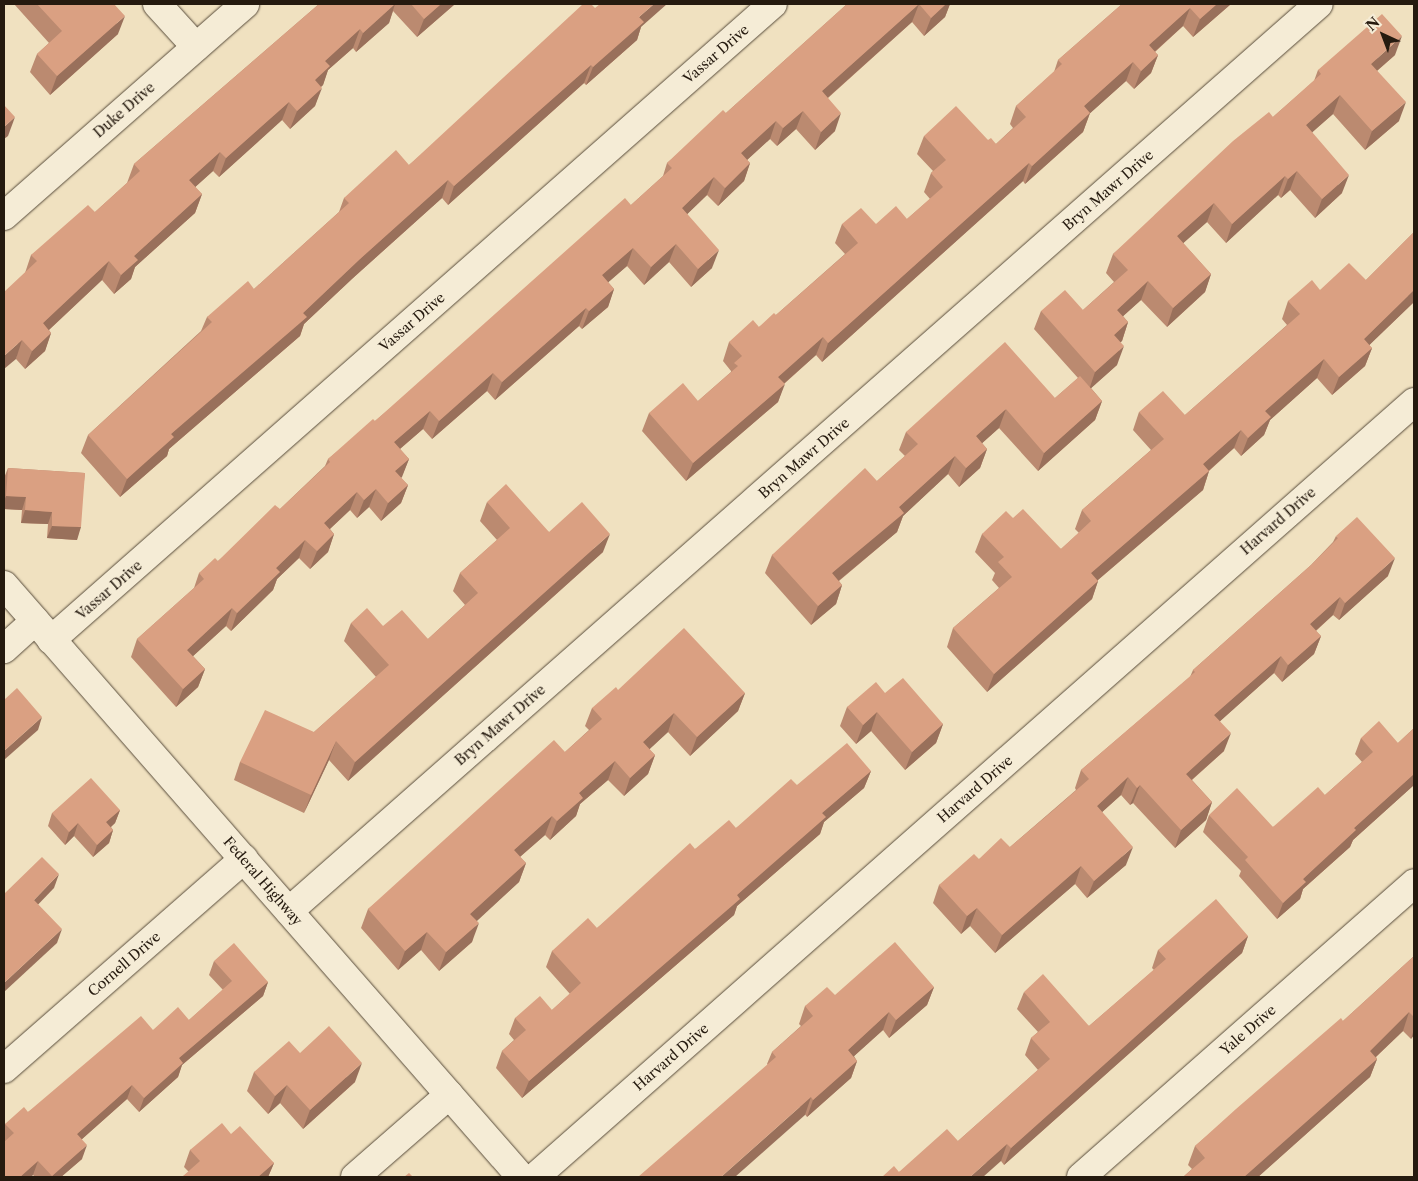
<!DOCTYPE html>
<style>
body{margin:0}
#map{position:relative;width:1418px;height:1181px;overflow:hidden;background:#f0e1c0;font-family:"Libre Caslon Text",serif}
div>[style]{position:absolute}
.roads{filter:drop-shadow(0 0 1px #584c3b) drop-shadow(0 0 1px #584c3b)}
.minor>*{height:28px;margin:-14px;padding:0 14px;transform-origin:14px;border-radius:14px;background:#f5ecd6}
.secondary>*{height:28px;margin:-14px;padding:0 14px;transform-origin:14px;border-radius:14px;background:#f5ecd6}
.wall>*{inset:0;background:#bb8a70}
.shaded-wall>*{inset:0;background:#99705b}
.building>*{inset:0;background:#daa082}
span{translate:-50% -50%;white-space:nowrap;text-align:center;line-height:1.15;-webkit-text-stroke:5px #f5ecd6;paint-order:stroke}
.street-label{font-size:14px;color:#251a0f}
.frame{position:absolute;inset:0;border:5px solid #251a0f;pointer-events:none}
.north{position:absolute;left:1358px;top:10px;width:50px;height:50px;-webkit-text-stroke:4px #f5ecd6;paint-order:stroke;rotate:317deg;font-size:14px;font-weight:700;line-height:20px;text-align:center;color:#251a0f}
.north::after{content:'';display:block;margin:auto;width:18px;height:22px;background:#251a0f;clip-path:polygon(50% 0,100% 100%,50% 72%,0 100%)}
</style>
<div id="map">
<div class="roads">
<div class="minor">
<i style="left:157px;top:4px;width:58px;rotate:47.8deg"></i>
<i style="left:4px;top:216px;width:321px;rotate:-41.3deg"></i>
<i style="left:51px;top:640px;width:962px;rotate:-41.38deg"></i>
<i style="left:4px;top:649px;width:42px;rotate:-42.1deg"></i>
<i style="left:289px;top:911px;width:1372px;rotate:-41.37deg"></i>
<i style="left:4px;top:1069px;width:319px;rotate:-41.2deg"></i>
<i style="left:355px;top:1177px;width:125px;rotate:-41.1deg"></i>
<i style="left:535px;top:1177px;width:1172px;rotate:-41.4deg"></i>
<i style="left:1081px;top:1177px;width:444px;rotate:-41.4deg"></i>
</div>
<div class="secondary">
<i style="left:4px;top:585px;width:786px;rotate:48.87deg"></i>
</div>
</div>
<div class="wall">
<i style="clip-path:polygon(14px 4px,114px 4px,118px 34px,50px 95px,30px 72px,37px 54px,49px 43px)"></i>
<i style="clip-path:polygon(319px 4px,455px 4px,417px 37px,393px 11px,389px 23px,356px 52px,353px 48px,328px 70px,323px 85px,321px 87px,315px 106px,290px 129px,282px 120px,219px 177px,213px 171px,195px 187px,202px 194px,195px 213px,135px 267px,131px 279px,114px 294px,102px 280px,49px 330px,51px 333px,45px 351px,25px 369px,16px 359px,25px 273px,31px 255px,95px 212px,127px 183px,134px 164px)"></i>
<i style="clip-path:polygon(847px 4px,950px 4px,945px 17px,924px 36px,912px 22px,828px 98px,835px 131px,815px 150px,796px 129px,777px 146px,770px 139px,747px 160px,750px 163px,744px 181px,718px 206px,707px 195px,687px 214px,712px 268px,691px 287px,669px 262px,644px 285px,627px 266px,608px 282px,614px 289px,608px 307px,582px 329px,579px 326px,495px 400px,487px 391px,432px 439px,423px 429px,400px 449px,409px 459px,401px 478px,408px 485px,401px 503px,381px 521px,369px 507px,357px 518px,350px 510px,330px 529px,334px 534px,328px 552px,310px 569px,299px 558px,277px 579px,273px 590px,231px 631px,226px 626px,193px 656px,205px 669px,198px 687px,176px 707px,131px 657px,137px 639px,194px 588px,199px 573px,218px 561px,280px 509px,325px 466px,328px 459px,375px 421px,631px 205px,663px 176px,667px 163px,726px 113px)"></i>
<i style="clip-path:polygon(1122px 4px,1231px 4px,1193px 37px,1183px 26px,1155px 52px,1158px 55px,1151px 73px,1134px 89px,1126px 81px,1090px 113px,1083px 132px,1025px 184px,1023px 181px,822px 362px,816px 355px,784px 384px,778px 402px,686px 481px,642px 431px,649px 413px,698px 401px,731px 372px,731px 371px,723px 361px,729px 342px,759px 327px,776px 315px,845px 254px,835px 243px,842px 224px,876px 224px,907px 219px,930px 199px,924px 192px,931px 173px,933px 171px,917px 154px,924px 136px,988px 140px,996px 144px,1013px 128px,1010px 124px,1016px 106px,1054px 72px,1058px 60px)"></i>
<i style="clip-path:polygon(595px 8px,641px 27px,637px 40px,586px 85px,584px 83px,448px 205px,442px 198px,353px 278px,304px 324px,300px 336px,169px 449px,167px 456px,120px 497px,81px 453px,88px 435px,201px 331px,207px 317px,254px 289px,339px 212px,344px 198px,409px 165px)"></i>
<i style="clip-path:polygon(1395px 55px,1377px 71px,1399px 121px,1365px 150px,1333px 114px,1312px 132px,1342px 193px,1315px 218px,1290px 190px,1281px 198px,1278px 195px,1226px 243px,1207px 222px,1183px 243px,1211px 274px,1205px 292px,1167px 327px,1141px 300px,1123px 316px,1128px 322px,1122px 341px,1120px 342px,1117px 365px,1091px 388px,1102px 401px,1095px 420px,1038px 471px,999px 428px,982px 443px,987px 449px,980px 468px,959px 487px,948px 474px,903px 516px,897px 532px,839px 581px,842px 585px,836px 604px,811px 625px,765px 573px,772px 555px,877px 481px,905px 456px,899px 450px,906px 432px,1055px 398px,1078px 378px,1034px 329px,1041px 311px,1083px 310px,1114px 282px,1106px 273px,1113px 254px,1273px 117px,1314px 81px,1318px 70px)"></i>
<i style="clip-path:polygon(1414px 232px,1414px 302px,1369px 345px,1372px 348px,1365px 366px,1332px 395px,1317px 378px,1270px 420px,1264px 435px,1241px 456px,1234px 448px,1209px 471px,1203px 490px,1098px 580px,1098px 581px,1092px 599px,987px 692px,947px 647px,953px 628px,999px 588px,992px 580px,995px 573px,975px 552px,982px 534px,1013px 518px,1061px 549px,1079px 533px,1075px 529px,1082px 510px,1151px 450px,1133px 430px,1139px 412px,1185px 415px,1287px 325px,1282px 319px,1288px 301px,1320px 290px,1366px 280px)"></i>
<i style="clip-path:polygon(8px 468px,85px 473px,77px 540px,47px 538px,48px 524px,21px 523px,22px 510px,4px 509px,4px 478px)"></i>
<i style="clip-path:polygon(487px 502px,549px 532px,603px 552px,348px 781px,329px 760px,304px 813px,234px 780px,240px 762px,314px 732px,376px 677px,344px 641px,351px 623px,383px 626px,428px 639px,465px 605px,453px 591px,460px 573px,497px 540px,480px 521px)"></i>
<i style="clip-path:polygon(1336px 536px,1388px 576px,1339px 620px,1333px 615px,1316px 631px,1321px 636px,1314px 654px,1282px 682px,1274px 673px,1220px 721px,1224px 751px,1192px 780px,1212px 802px,1206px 820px,1175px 848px,1133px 803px,1130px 805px,1121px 795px,1102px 812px,1126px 865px,1087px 898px,1075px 884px,995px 953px,970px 926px,961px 934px,933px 903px,939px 885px,979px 859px,1010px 847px,1076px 790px,1075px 788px,1081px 770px,1190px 677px,1193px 670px,1311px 565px,1333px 542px)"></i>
<i style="clip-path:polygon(745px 693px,738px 711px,690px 756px,668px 732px,649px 749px,655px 755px,648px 774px,624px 796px,608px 780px,580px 804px,576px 816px,550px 840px,545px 835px,520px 857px,526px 863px,519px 882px,476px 921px,472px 942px,439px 971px,421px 950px,398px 970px,361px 928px,368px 909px,565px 752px,589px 730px,585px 726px,592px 708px)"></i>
<i style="clip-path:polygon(885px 693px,943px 724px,936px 743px,905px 770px,871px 731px,856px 744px,840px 726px,847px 707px)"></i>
<i style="clip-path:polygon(1414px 728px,1414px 785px,1353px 840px,1350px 847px,1303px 889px,1300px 899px,1277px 919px,1239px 876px,1241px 871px,1203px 832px,1209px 815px,1273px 827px,1325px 795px,1362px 762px,1355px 754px,1361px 738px,1398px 743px)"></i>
<i style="clip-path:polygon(871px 771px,864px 788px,824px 822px,820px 834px,737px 906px,734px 915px,522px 1098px,496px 1068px,502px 1051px,514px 1040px,509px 1034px,515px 1018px,552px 1010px,570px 994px,546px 967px,552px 951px,597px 928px,695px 849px,736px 828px,797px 785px)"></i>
<i style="clip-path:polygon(120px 810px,115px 823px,111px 827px,113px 830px,109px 843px,93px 857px,74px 836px,65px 845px,48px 826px,52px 813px)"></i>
<i style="clip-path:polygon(1248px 936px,1242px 953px,1004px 1165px,1001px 1161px,899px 1172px,958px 1141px,1038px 1070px,1025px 1055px,1031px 1038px,1038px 1032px,1017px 1009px,1024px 992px,1089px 1026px,1154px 970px,1152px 968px,1158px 950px)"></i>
<i style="clip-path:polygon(1414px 956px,1414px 1035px,1411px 1039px,1403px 1031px,1376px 1057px,1377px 1059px,1370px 1077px,1258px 1177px,1183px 1177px,1192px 1169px,1188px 1165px,1195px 1146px,1343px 1021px)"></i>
<i style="clip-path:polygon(214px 961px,268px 982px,263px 996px,182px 1065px,178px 1077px,139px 1112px,127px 1099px,82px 1139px,82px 1159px,61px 1177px,35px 1177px,33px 1175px,4px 1177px,4px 1127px,5px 1124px,28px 1112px,153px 1030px,189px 1020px,223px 990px,209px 975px)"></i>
<i style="clip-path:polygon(934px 987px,927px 1005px,889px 1038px,883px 1030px,854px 1056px,857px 1061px,851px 1078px,807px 1117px,767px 1064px,772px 1052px,801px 1026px,799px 1024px,805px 1006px,835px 995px)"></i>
<i style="clip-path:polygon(300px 1053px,355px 1082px,303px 1129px,280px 1103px,268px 1114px,247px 1091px,254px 1072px)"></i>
<i style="clip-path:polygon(231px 1134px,274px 1163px,268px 1177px,182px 1177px,189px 1172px,184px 1167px,190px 1150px)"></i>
</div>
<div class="shaded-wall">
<i style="clip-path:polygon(395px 4px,389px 23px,356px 52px,363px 33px)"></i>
<i style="clip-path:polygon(441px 4px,455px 4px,417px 37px,424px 19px)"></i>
<i style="clip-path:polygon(654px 4px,667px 4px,641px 27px,637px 40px,586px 85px,593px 67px,639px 17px)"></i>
<i style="clip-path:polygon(919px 4px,912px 22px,815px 109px,822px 91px)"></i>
<i style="clip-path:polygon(946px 4px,950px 4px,945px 17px,924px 36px,931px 18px)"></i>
<i style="clip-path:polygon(1217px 4px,1231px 4px,1193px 37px,1200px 19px)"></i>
<i style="clip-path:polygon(1190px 8px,1183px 26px,1142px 63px,1149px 45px)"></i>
<i style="clip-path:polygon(125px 16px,118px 34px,50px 95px,57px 76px)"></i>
<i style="clip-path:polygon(360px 29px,353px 48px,328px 70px,323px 85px,308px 98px,315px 80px,325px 61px)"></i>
<i style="clip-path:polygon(1402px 36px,1395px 55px,1364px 82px,1371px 64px)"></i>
<i style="clip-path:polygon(1158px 55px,1151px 73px,1134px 89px,1141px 71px)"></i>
<i style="clip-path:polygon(1133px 62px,1126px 81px,1077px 125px,1084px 106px)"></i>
<i style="clip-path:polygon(591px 65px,584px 83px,448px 205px,454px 186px)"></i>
<i style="clip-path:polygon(322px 88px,315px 106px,290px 129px,297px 111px)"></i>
<i style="clip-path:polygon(1340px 95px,1333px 114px,1299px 144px,1306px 125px)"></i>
<i style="clip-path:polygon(289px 102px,282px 120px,219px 177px,226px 158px)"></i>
<i style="clip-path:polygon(1406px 102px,1399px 121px,1365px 150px,1372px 131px)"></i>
<i style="clip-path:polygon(803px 111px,796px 129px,777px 146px,783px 128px)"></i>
<i style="clip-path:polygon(841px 113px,835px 131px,815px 150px,821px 132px)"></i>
<i style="clip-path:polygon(1090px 113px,1083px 132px,1025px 184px,1032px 166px)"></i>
<i style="clip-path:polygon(15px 117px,8px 136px,4px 139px,4px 127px)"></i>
<i style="clip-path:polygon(776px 121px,770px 139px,735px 171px,741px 153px)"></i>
<i style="clip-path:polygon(220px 152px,213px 171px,182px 199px,189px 180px)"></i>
<i style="clip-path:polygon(750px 163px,744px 181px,718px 206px,725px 188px)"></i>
<i style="clip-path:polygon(1029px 163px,1023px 181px,822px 362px,828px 343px)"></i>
<i style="clip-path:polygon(1297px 171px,1290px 190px,1281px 198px,1288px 179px)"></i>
<i style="clip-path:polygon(1349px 175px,1342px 193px,1315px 218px,1322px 199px)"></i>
<i style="clip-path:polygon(1285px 176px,1278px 195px,1226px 243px,1232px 224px)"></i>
<i style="clip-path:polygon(714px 177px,707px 195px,675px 226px,682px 208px)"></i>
<i style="clip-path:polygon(448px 180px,442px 198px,353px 278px,304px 324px,300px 336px,169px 449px,167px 456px,120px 497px,127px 479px,171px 434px,303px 313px,360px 259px)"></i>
<i style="clip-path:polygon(202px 194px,195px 213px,135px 267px,131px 279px,114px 294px,121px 275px,134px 256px)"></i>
<i style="clip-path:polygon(1214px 203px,1207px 222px,1170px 255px,1177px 236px)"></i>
<i style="clip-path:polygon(676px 244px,669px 262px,644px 285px,651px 267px)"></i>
<i style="clip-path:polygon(633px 248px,627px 266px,596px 293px,602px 275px)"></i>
<i style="clip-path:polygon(719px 250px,712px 268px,691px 287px,698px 269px)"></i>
<i style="clip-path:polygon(109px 261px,102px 280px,36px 342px,43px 323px)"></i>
<i style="clip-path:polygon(1211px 274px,1205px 292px,1167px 327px,1173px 308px)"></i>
<i style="clip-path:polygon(1148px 281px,1141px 300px,1110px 328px,1117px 310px)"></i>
<i style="clip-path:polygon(614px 289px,608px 307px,582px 329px,589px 311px)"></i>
<i style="clip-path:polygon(1414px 290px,1414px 302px,1357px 357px,1364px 339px)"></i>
<i style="clip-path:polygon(586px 308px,579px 326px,495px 400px,502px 382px)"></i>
<i style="clip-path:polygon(1128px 322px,1122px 341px,1107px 354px,1114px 335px)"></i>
<i style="clip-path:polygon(51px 333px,45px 351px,25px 369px,32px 351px)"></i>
<i style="clip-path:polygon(823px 337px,816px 355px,771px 395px,778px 377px)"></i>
<i style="clip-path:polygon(22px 340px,16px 359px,4px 369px,4px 356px)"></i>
<i style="clip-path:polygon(1124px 346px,1117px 365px,1089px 390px,1095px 372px)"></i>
<i style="clip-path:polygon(1372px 348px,1365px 366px,1332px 395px,1339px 377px)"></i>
<i style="clip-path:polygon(1324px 359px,1317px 378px,1270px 420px,1264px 435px,1241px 456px,1248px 438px,1265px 411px)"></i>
<i style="clip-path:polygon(493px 373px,487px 391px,432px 439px,439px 421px)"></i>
<i style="clip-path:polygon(785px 384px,778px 402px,686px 481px,693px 463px)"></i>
<i style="clip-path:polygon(1102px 401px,1095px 420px,1038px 471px,1044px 453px)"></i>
<i style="clip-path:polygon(1006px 409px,999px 428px,969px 455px,976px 436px)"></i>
<i style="clip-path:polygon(430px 411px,423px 429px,387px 460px,394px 442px)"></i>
<i style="clip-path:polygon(1241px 430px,1234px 448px,1196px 482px,1203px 464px)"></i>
<i style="clip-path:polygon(987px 449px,980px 468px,959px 487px,966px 468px)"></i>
<i style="clip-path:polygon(955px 456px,948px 474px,903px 516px,897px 532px,825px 592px,832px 573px,899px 507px)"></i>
<i style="clip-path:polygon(409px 459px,402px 477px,389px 489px,395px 471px)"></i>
<i style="clip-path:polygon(1209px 471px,1203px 490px,1085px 591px,1091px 573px)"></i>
<i style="clip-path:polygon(408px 485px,401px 503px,381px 521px,388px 503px)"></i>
<i style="clip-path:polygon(376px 489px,369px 507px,357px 518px,364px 500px)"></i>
<i style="clip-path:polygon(357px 492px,350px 510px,317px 541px,324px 523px)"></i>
<i style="clip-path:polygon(6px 496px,26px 497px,22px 510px,4px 509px,4px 501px)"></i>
<i style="clip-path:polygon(25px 510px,52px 512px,48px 524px,21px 523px)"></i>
<i style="clip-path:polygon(52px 526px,81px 527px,77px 540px,47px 538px)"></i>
<i style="clip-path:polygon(334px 534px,328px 552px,310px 569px,317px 551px)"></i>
<i style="clip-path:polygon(610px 534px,603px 552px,348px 781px,355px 762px)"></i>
<i style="clip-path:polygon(305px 540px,299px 558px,277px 579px,273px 590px,231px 631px,237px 613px,276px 568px)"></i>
<i style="clip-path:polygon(1395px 558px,1388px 576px,1339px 620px,1345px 603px)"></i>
<i style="clip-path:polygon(1098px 581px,1092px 599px,987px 692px,994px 674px)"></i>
<i style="clip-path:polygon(842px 585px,836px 604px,811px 625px,818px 606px)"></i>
<i style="clip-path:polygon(1340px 597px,1333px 615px,1303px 642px,1310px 624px)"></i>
<i style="clip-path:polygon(232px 608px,226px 626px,180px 668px,187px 650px)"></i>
<i style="clip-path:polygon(1321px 636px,1314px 654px,1282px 682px,1288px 665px)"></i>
<i style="clip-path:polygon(1281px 656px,1274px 673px,1208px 732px,1214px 715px)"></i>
<i style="clip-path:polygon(205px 669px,198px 687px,176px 707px,183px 689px)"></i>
<i style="clip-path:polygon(745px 693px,738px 711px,690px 756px,697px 737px)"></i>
<i style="clip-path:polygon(877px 712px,871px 731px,856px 744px,863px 725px)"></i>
<i style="clip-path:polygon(674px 713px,668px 732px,637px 761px,643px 742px)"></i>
<i style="clip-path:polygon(42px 717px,38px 730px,4px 760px,4px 751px)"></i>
<i style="clip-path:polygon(943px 724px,936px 743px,905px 770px,912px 752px)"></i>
<i style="clip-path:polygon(1231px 733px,1224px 751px,1179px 791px,1186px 774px)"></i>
<i style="clip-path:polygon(336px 741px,329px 760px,304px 813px,311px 795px)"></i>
<i style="clip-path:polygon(655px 755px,648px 774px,624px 796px,630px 778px)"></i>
<i style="clip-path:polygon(615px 761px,608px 780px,580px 804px,576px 816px,550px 840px,557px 821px,579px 793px)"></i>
<i style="clip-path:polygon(871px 771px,864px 788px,824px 822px,820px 834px,737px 906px,734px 915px,522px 1098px,529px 1081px,737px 895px,822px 813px)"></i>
<i style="clip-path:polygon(1414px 774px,1414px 785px,1353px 840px,1350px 847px,1303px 889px,1300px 899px,1277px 919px,1283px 903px,1303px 879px,1354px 828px)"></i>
<i style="clip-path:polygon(1128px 777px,1121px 795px,1090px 823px,1097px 806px)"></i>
<i style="clip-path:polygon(1140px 785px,1133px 803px,1130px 805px,1137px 788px)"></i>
<i style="clip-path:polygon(1212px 802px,1206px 820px,1175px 848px,1181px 830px)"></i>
<i style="clip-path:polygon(120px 810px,115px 823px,102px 835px,106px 822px)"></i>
<i style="clip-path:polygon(552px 816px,545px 835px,507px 868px,514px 850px)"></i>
<i style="clip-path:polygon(78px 823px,74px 836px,65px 845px,69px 832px)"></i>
<i style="clip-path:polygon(113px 830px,109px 843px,93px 857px,97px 845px)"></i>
<i style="clip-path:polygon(1133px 847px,1126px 865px,1087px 898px,1094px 881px)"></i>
<i style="clip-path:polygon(526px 863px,519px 882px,464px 933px,470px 914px)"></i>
<i style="clip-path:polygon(1081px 866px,1075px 884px,995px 953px,1002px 935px)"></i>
<i style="clip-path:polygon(59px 874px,54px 888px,29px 914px,34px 900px)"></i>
<i style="clip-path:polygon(977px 908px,970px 926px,961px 934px,967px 916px)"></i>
<i style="clip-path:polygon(479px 923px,472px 942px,439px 971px,446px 952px)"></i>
<i style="clip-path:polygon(62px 929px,57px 943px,4px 992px,4px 983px)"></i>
<i style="clip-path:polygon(427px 932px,421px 950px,398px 970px,405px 951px)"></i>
<i style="clip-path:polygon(1248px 936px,1242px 953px,1004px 1165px,1011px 1148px)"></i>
<i style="clip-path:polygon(268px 982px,263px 996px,182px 1065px,178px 1077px,139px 1112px,144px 1098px,179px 1058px)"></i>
<i style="clip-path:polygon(934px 987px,927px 1005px,889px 1038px,896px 1020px)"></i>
<i style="clip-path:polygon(889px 1012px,883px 1030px,842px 1067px,848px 1050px)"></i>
<i style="clip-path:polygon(1409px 1012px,1403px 1031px,1363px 1069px,1370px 1051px)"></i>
<i style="clip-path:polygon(1414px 1029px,1414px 1035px,1411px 1039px)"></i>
<i style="clip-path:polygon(1377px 1059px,1370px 1077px,1258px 1177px,1244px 1177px)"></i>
<i style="clip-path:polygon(857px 1061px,851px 1078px,807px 1117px,813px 1100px)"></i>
<i style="clip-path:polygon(362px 1063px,355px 1082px,303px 1129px,310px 1110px)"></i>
<i style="clip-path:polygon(132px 1085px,127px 1099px,72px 1148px,77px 1134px)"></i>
<i style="clip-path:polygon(287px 1085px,280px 1103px,268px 1114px,275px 1096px)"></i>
<i style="clip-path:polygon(811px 1097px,805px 1115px,735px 1177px,721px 1177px)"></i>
<i style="clip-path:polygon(1007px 1144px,1001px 1161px,983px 1177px,970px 1177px)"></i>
<i style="clip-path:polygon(87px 1145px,82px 1159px,61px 1177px,51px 1177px)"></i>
<i style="clip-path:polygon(38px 1161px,33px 1175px,31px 1177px,20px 1177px)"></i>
<i style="clip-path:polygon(274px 1163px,268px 1177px,258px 1177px)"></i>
</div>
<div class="building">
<i style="clip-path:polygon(37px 4px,114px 4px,125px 16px,57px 76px,37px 54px,62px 31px)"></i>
<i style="clip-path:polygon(319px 4px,395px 4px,363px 33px,360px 29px,325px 61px,330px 66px,315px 80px,322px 88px,297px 111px,289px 102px,226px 158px,220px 152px,189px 180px,202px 194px,134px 256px,138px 260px,121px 275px,109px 261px,43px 323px,51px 333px,32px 351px,22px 340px,4px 356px,4px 292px,37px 261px,31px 255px,88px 205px,95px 212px,140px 171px,134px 164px)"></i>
<i style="clip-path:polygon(411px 4px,441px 4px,424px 19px)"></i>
<i style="clip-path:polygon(583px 4px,591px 4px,595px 8px,600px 4px,654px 4px,639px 17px,644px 22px,593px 67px,591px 65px,454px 186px,448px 180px,360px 259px,303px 313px,307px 317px,171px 434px,174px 437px,127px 479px,88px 435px,212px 322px,207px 317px,248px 281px,254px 289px,349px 203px,344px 198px,396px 150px,409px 165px)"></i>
<i style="clip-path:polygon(847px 4px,919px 4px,822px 91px,841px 113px,821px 132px,803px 111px,783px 128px,776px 121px,741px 153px,750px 163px,725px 188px,714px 177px,682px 208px,719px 250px,698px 269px,676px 244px,651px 267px,633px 248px,602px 275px,614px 289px,589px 311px,586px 308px,502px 382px,493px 373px,439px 421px,430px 411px,394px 442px,409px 459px,395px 471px,408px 485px,388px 503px,376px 489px,364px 500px,357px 492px,324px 523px,334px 534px,317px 551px,305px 540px,276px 568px,280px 572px,237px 613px,232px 608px,187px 650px,205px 669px,183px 689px,137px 639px,204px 579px,199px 573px,215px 558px,218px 561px,275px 505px,280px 509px,330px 462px,328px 459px,373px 419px,375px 421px,625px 198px,631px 205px,672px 168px,667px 163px,723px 110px,726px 113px)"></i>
<i style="clip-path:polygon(919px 4px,946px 4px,931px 18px)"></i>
<i style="clip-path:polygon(1122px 4px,1217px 4px,1200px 19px,1190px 8px,1149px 45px,1158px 55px,1141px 71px,1133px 62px,1084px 106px,1090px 113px,1032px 166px,1029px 163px,828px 343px,823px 337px,778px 377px,785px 384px,693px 463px,649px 413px,683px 383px,698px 401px,738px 366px,734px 363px,742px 356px,729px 342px,753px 320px,759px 327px,774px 313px,776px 315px,858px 243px,842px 224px,861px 208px,876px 224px,896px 206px,907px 219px,943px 187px,931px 173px,946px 160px,924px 136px,956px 106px,988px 140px,991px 138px,996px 144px,1026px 117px,1016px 106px,1062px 64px,1058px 60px)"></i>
<i style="clip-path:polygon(1382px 14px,1402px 36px,1371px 64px,1406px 102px,1372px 131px,1340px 95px,1306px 125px,1349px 175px,1322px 199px,1297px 171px,1288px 179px,1285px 176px,1232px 224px,1214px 203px,1177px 236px,1211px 274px,1173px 308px,1148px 281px,1117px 310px,1128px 322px,1114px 335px,1124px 346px,1095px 372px,1041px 311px,1065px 290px,1083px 310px,1128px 270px,1113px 254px,1233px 141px,1269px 112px,1273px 117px,1321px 74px,1318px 70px)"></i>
<i style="clip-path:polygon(4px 105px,15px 117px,4px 127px)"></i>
<i style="clip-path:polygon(1414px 232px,1414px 290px,1364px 339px,1372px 348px,1339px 377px,1324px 359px,1265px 411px,1271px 417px,1248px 438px,1241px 430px,1203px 464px,1209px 471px,1091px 573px,1098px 581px,994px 674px,953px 628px,1012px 577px,998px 562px,1004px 557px,982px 534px,1006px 511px,1013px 518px,1023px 509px,1061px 549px,1091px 521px,1082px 510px,1164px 439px,1139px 412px,1163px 391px,1185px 415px,1300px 314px,1288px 301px,1312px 280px,1320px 290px,1349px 263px,1366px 280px)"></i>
<i style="clip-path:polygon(1005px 342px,1055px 398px,1080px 376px,1102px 401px,1044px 453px,1006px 409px,976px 436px,987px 449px,966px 468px,955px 456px,899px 507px,904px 513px,832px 573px,842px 585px,818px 606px,772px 555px,865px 468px,877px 481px,918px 444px,906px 432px)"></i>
<i style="clip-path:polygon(8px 468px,85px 473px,81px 527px,52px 526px,52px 512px,25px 510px,26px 497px,6px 496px)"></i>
<i style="clip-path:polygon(506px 484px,549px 532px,582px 502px,610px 534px,355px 762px,336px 741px,311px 795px,240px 762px,265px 710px,314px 732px,389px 665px,351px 623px,367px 608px,383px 626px,402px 610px,428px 639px,478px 593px,460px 573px,510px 528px,487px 502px)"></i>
<i style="clip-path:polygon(1357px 517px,1395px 558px,1345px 603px,1340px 597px,1310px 624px,1321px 636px,1288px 665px,1281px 656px,1214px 715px,1231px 733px,1186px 774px,1212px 802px,1181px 830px,1140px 785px,1137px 788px,1128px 777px,1097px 806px,1133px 847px,1094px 881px,1081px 866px,1002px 935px,977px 908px,967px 916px,939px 885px,974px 854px,979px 859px,1001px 838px,1010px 847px,1056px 808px,1089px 779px,1081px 770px,1195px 672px,1193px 670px,1311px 565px,1338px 538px,1336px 536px)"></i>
<i style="clip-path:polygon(684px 628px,745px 693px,697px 737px,674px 713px,643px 742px,655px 755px,630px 778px,615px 761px,579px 793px,583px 798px,557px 821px,552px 816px,514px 850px,526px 863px,470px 914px,479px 923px,446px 952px,427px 932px,405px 951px,368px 909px,554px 740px,565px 752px,602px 719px,592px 708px,616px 687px,618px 690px)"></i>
<i style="clip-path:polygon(903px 678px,943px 724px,912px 752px,877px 712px,863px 725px,847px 707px,876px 682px,885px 693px)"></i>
<i style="clip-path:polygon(17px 688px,42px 717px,4px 751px,4px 700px)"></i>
<i style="clip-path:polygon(1379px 721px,1398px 743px,1414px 728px,1414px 774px,1354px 828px,1356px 830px,1303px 879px,1306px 882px,1283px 903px,1245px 860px,1248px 857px,1209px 815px,1237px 788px,1273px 827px,1318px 787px,1325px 795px,1373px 752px,1361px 738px)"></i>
<i style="clip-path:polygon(847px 743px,871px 771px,822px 813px,826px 817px,737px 895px,740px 899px,529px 1081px,502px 1051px,526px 1030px,515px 1018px,540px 996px,552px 1010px,581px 983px,552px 951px,588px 918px,597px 928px,690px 843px,695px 849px,729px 820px,736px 828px,791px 779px,797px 785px)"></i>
<i style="clip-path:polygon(91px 778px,120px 810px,106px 822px,113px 830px,97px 845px,78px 823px,69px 832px,52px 813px)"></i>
<i style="clip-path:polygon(42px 857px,59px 874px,34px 900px,62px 929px,4px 983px,4px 894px)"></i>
<i style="clip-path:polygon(1216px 899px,1248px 936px,1011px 1148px,1007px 1144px,970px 1177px,882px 1177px,894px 1166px,899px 1172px,947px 1129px,958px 1141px,1050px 1059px,1031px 1038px,1050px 1022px,1024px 992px,1043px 974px,1089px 1026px,1166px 959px,1158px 950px)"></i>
<i style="clip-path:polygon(895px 942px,934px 987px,896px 1020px,889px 1012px,848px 1050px,857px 1061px,813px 1100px,811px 1097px,721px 1177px,638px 1177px,776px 1057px,772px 1052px,813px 1016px,805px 1006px,827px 987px,835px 995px)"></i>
<i style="clip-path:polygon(234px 943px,268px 982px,179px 1058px,183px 1063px,144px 1098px,132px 1085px,77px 1134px,87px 1145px,52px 1176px,38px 1161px,20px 1177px,4px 1177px,4px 1142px,14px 1133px,5px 1124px,24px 1107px,28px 1112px,141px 1016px,153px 1030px,178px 1007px,189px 1020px,232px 981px,214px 961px)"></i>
<i style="clip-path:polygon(1414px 956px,1414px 1017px,1409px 1012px,1370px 1051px,1377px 1059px,1244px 1177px,1183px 1177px,1205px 1158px,1195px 1146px,1236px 1109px,1341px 1018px,1343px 1021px)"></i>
<i style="clip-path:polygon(329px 1026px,362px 1063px,310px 1110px,287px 1085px,275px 1096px,254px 1072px,289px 1041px,300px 1053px)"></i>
<i style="clip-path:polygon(222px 1123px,231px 1134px,240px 1126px,274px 1163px,258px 1177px,182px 1177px,200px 1161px,190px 1150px)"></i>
<i style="clip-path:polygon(409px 1173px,413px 1177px,404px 1177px)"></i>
</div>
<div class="street-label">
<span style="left:716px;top:54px;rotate:-41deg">Vassar Drive</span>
<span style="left:124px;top:110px;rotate:-41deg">Duke Drive</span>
<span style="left:1108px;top:190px;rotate:-41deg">Bryn Mawr Drive</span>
<span style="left:412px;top:322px;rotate:-41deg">Vassar Drive</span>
<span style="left:804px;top:458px;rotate:-41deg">Bryn Mawr Drive</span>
<span style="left:1278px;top:521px;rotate:-41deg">Harvard Drive</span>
<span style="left:109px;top:590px;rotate:-41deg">Vassar Drive</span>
<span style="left:500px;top:725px;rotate:-41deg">Bryn Mawr Drive</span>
<span style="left:975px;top:789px;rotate:-41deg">Harvard Drive</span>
<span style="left:263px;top:881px;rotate:49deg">Federal Highway</span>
<span style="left:124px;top:964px;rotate:-41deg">Cornell Drive</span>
<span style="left:1248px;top:1030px;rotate:-41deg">Yale Drive</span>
<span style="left:671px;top:1057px;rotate:-41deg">Harvard Drive</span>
</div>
<div class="frame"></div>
<div class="north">N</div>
</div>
